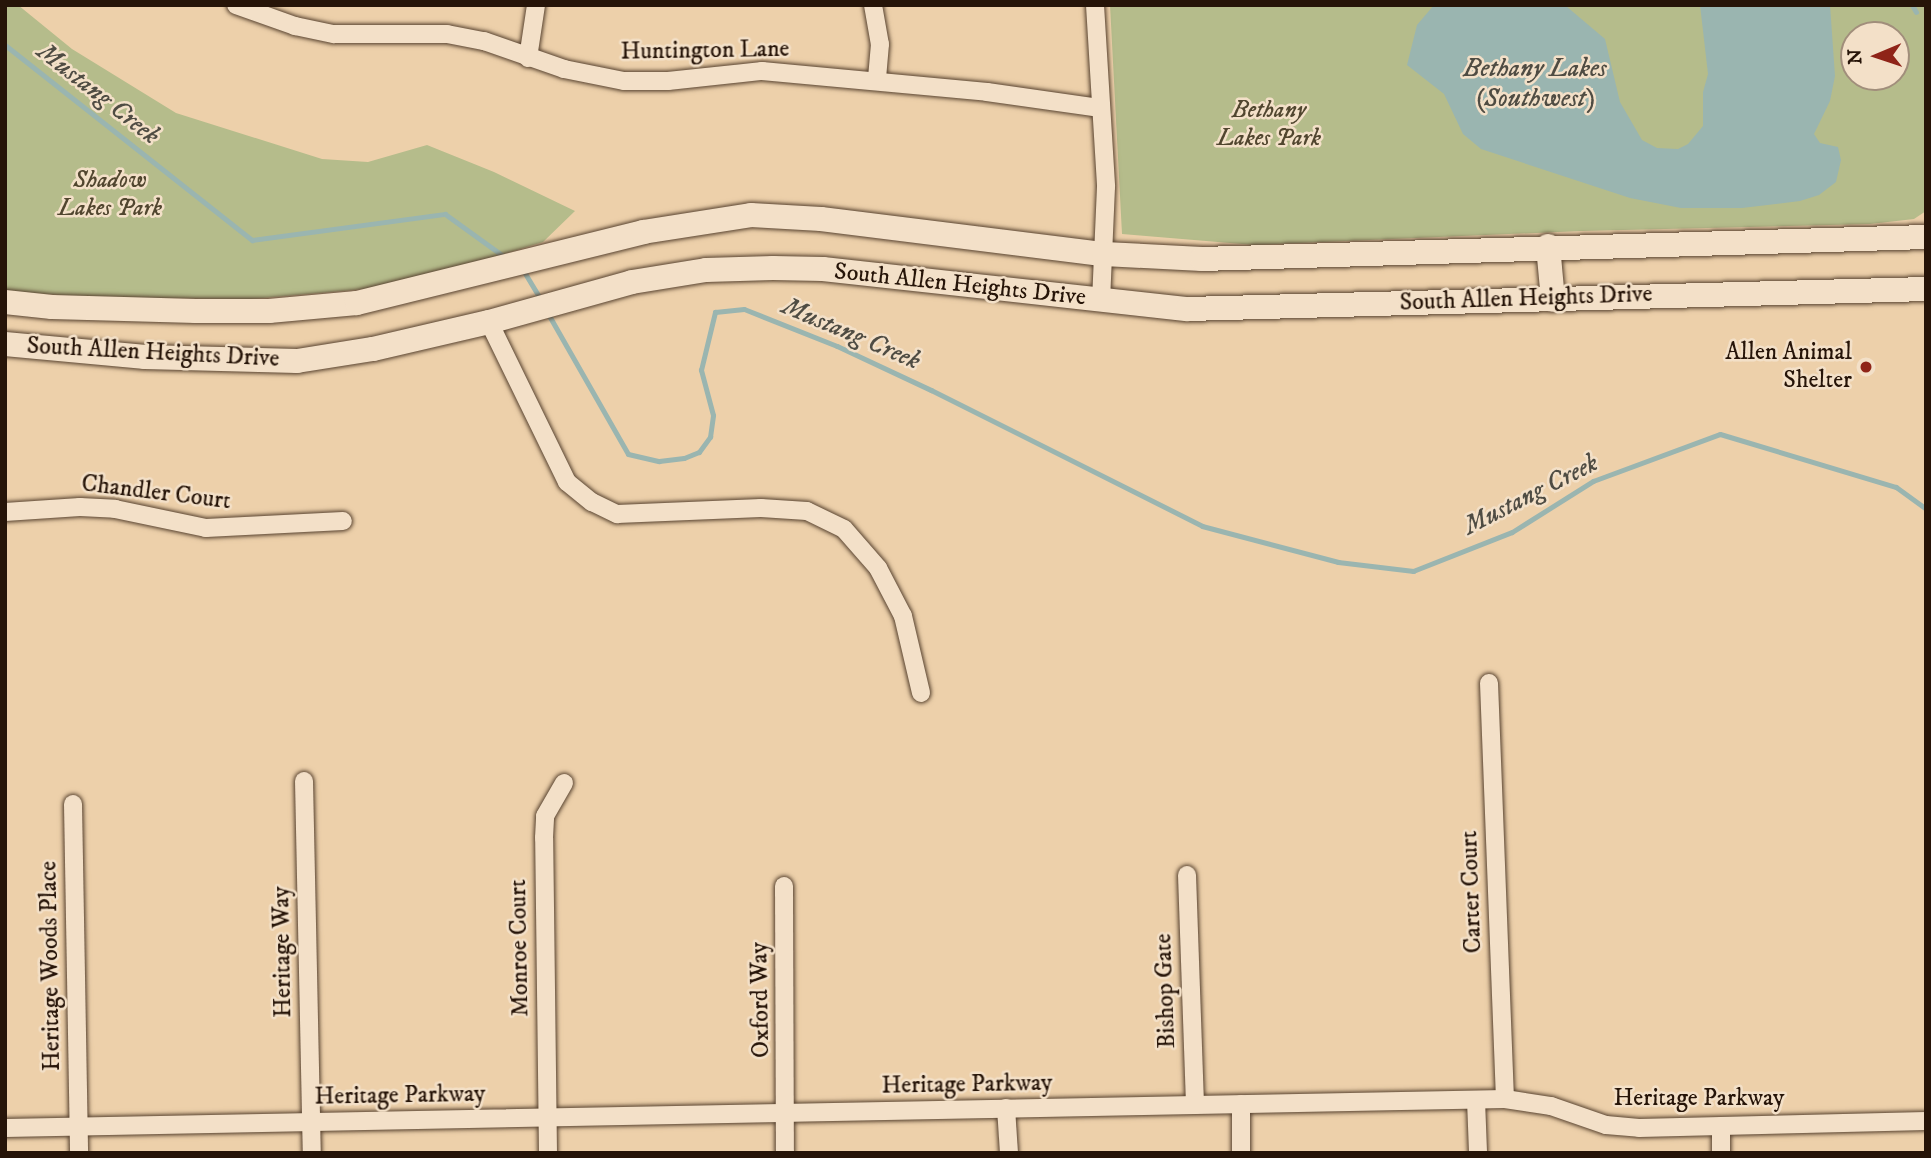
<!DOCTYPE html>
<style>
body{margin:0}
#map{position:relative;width:1931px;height:1158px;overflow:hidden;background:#edd0aa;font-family:"IM FELL DW Pica",serif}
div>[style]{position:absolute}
.green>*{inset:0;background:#b5bc8b}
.water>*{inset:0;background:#9ab5b0}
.stream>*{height:5px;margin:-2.5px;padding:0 2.5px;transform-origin:2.5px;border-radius:2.5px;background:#9ab5b0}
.roads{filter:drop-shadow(0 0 2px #584330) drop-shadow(0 0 2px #584330)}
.minor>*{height:18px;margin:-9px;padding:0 9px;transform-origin:9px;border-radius:9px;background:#f3e0c8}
.secondary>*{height:24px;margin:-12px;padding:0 12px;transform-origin:12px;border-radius:12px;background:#f3e0c8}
.dots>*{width:19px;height:19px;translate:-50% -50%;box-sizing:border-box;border:4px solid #f3e0c8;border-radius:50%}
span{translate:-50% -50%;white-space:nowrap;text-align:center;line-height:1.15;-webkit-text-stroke:5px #f3e0c8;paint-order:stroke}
.street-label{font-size:24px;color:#261408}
.park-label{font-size:24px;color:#51462f;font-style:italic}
.poi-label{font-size:24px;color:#261408}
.right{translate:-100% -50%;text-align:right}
.water-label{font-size:26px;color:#4f4c43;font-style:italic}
.frame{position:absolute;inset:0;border:7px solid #261408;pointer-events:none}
.north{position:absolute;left:1840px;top:21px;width:70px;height:70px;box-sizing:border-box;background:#f3e0c8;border:2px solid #a18e7b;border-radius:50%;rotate:268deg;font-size:19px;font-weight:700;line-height:28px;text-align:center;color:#261408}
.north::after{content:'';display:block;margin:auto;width:24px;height:32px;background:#8f2418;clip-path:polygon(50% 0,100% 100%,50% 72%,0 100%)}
</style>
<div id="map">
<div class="green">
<i style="clip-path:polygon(5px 5px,18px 5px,72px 49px,176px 113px,322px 159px,368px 162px,427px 145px,494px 172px,575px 211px,543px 242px,420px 280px,365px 289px,250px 299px,100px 298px,5px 291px)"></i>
<i style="clip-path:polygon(evenodd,1110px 5px,1926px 5px,1926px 211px,1914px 219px,1870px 224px,1581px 231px,1254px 245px,1122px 234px,1110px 5px,1854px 35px,1896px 35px,1896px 77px,1854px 77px,1854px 35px)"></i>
</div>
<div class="water">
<i style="clip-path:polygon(1434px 5px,1566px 6px,1605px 39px,1620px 102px,1642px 140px,1657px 148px,1678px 149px,1688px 144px,1703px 126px,1703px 92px,1708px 74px,1700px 5px,1830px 5px,1835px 76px,1830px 101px,1814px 134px,1820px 143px,1838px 147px,1841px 160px,1836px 182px,1819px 195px,1800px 201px,1742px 208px,1681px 208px,1630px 198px,1481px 149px,1463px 134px,1444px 94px,1407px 65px,1417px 25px)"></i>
</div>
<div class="stream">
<i style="left:1912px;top:5px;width:8px;rotate:60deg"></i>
<i style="left:5px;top:45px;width:315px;rotate:38.3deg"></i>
<i style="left:252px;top:240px;width:195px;rotate:-7.7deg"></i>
<i style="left:445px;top:214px;width:75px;rotate:35.8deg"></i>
<i style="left:523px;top:270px;width:35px;rotate:59deg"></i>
<i style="left:547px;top:312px;width:163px;rotate:60.3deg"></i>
<i style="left:628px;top:454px;width:32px;rotate:13deg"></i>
<i style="left:659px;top:461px;width:25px;rotate:-7deg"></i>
<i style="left:684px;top:458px;width:16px;rotate:-22deg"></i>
<i style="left:699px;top:452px;width:19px;rotate:-54deg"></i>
<i style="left:710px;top:437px;width:22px;rotate:-82deg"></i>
<i style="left:713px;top:415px;width:47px;rotate:-104.9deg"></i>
<i style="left:701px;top:370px;width:60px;rotate:-76.4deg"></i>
<i style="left:715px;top:312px;width:29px;rotate:-6deg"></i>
<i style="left:744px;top:309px;width:100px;rotate:21.7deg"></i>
<i style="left:837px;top:346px;width:104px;rotate:25.1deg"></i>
<i style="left:931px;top:390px;width:303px;rotate:26.6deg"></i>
<i style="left:1202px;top:526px;width:141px;rotate:14.8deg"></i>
<i style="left:1338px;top:562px;width:76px;rotate:6.8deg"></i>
<i style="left:1413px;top:571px;width:106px;rotate:-21.5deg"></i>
<i style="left:1512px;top:532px;width:96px;rotate:-32.2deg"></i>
<i style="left:1593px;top:481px;width:135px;rotate:-20.3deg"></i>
<i style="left:1720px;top:434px;width:184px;rotate:16.8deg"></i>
<i style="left:1896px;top:487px;width:37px;rotate:36deg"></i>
</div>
<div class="roads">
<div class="minor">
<i style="left:236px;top:5px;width:63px;rotate:19.6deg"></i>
<i style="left:295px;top:26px;width:40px;rotate:12deg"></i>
<i style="left:334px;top:34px;width:113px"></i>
<i style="left:447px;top:34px;width:38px;rotate:11deg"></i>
<i style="left:484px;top:41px;width:85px;rotate:19.3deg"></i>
<i style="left:564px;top:69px;width:61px;rotate:11.3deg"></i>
<i style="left:624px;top:81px;width:44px"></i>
<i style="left:668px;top:81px;width:95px;rotate:-6.1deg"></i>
<i style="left:762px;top:71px;width:226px;rotate:5.3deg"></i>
<i style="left:987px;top:92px;width:113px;rotate:8.1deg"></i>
<i style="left:873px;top:5px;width:40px;rotate:80deg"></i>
<i style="left:880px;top:44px;width:37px;rotate:95deg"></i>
<i style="left:1095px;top:5px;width:182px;rotate:86.5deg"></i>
<i style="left:1106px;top:187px;width:114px;rotate:92.5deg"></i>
<i style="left:528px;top:58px;width:54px;rotate:-81.4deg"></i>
<i style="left:489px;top:322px;width:178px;rotate:64deg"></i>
<i style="left:567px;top:482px;width:32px;rotate:39deg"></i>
<i style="left:592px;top:502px;width:28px;rotate:26deg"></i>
<i style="left:617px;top:514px;width:144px;rotate:-2.4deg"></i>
<i style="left:761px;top:508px;width:46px;rotate:3.7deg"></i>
<i style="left:807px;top:511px;width:41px;rotate:25.9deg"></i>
<i style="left:844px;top:529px;width:52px;rotate:48.9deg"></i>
<i style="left:878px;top:568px;width:54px;rotate:62.5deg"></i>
<i style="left:903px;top:616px;width:79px;rotate:76.8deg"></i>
<i style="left:5px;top:512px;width:75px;rotate:-3.8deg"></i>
<i style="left:80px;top:507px;width:35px;rotate:3deg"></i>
<i style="left:115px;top:509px;width:93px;rotate:11.8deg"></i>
<i style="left:206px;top:528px;width:137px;rotate:-2.9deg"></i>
<i style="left:1489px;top:683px;width:416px;rotate:87.8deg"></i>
<i style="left:304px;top:781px;width:372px;rotate:88.8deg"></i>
<i style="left:73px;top:804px;width:349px;rotate:89deg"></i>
<i style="left:1187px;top:875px;width:230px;rotate:88deg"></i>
<i style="left:784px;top:886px;width:267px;rotate:89.8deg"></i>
<i style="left:1476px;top:1100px;width:53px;rotate:87.8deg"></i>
<i style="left:1241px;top:1104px;width:49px;rotate:90deg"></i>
<i style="left:1006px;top:1108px;width:45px;rotate:86.2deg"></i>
<i style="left:1721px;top:1126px;width:27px;rotate:90deg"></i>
<i style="left:5px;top:1128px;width:1500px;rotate:-1.11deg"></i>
<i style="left:1505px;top:1099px;width:47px;rotate:8.7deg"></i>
<i style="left:1551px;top:1106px;width:58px;rotate:19.1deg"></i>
<i style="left:1606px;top:1125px;width:33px;rotate:5deg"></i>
<i style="left:1639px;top:1128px;width:287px;rotate:-1.4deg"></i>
<i style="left:548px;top:1153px;width:315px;rotate:-90.7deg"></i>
<i style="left:544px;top:838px;width:22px;rotate:-87deg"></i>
<i style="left:545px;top:816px;width:38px;rotate:-60deg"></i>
</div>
<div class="secondary">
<i style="left:1548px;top:246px;width:54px;rotate:84.7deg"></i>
<i style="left:5px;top:302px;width:47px;rotate:6.1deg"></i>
<i style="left:52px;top:307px;width:144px;rotate:1.6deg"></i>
<i style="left:196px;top:311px;width:73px"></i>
<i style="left:269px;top:311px;width:88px;rotate:-5.2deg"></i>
<i style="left:357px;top:303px;width:295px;rotate:-13.9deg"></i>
<i style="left:643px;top:232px;width:109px;rotate:-8.9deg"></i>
<i style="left:751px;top:215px;width:70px;rotate:3.3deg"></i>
<i style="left:821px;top:219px;width:285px;rotate:7.1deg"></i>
<i style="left:1104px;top:254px;width:98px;rotate:2.9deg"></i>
<i style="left:1202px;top:259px;width:724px;rotate:-1.74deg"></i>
<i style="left:5px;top:344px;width:141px;rotate:5.3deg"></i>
<i style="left:145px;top:357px;width:152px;rotate:1.5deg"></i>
<i style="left:297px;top:361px;width:77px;rotate:-9deg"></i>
<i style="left:373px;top:349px;width:119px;rotate:-13.1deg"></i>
<i style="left:489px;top:322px;width:148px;rotate:-15.6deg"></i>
<i style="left:632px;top:282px;width:75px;rotate:-9.2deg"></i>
<i style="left:706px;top:270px;width:67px;rotate:-1.7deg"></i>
<i style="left:773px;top:268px;width:50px;rotate:1.1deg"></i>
<i style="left:823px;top:269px;width:367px;rotate:6.3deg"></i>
<i style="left:1188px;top:309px;width:738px;rotate:-1.55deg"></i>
</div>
</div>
<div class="dots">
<i style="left:1866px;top:367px;background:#8f2418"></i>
</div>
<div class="street-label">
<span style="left:705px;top:51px;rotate:-1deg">Huntington Lane</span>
<span style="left:960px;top:285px;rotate:6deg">South Allen Heights Drive</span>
<span style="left:1526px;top:299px;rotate:-2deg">South Allen Heights Drive</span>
<span style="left:153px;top:353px;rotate:3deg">South Allen Heights Drive</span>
<span style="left:156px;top:493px;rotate:7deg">Chandler Court</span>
<span style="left:1472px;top:892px;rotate:-92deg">Carter Court</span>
<span style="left:520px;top:948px;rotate:-91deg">Monroe Court</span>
<span style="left:283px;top:952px;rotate:-91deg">Heritage Way</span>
<span style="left:51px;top:966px;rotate:-91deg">Heritage Woods Place</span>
<span style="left:1166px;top:991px;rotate:-92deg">Bishop Gate</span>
<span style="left:761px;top:1000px;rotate:-91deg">Oxford Way</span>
<span style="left:967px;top:1085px;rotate:-1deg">Heritage Parkway</span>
<span style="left:400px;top:1096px;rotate:-1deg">Heritage Parkway</span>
<span style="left:1699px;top:1099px">Heritage Parkway</span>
</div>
<div class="park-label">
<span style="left:1269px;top:125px">Bethany<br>Lakes Park</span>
<span style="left:110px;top:195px">Shadow<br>Lakes Park</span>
</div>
<div class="poi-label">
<span class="right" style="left:1852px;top:367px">Allen Animal<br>Shelter</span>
</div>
<div class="water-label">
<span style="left:1535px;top:84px">Bethany Lakes<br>(Southwest)</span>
<span style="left:98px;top:94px;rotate:38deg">Mustang Creek</span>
<span style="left:851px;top:334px;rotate:23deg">Mustang Creek</span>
<span style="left:1531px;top:495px;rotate:-27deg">Mustang Creek</span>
</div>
<div class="frame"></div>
<div class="north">N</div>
</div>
